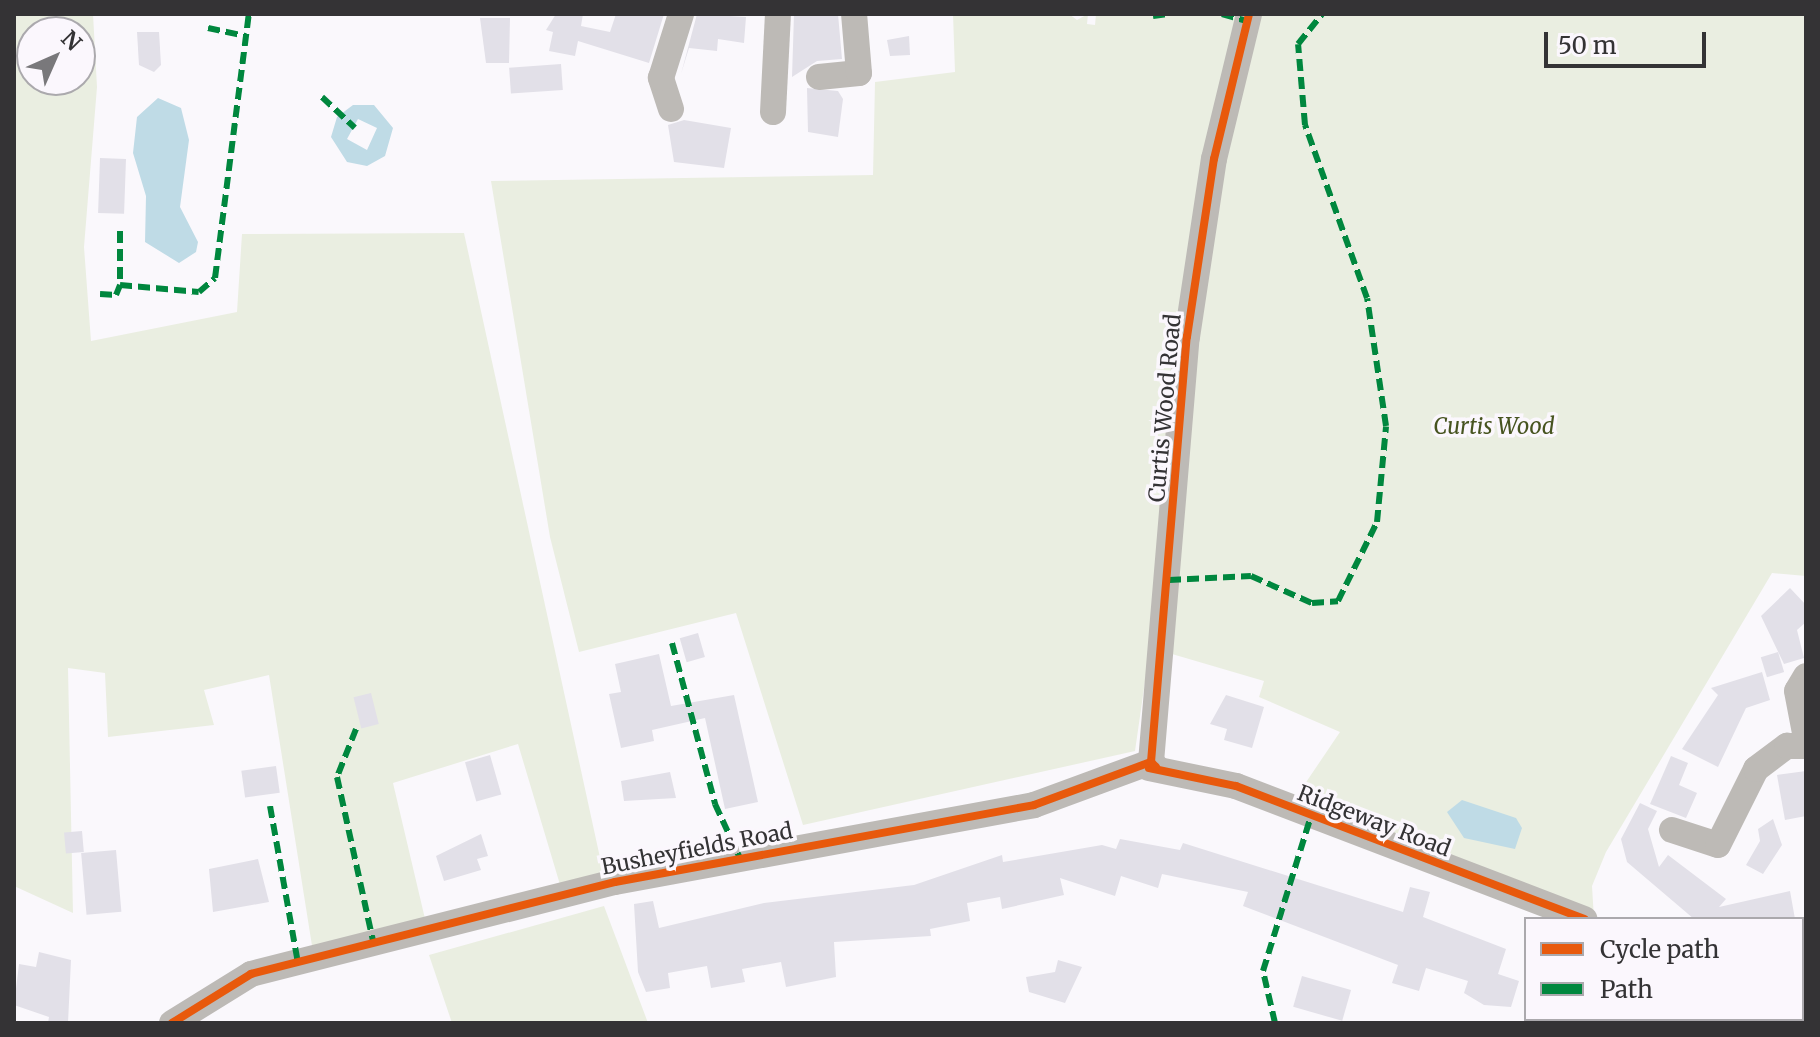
<!DOCTYPE html>
<style>
body{margin:0}
#map{position:relative;width:1820px;height:1037px;overflow:hidden;background:#faf8fc;font-family:Merriweather,serif}
div>[style]{position:absolute}
.green>*{inset:0;background:#eaeee1;transform-origin:0 0}
.water>*{inset:0;background:#bfdbe6}
.building>*{inset:0;background:#e2e0e8;transform-origin:0 0}
.minor>*{height:26px;margin:-13px;padding:0 13px;transform-origin:13px;border-radius:13px;background:#bdbab6}
.quiet>*{height:6px;margin-top:-3px;transform-origin:0;background:repeating-linear-gradient(90deg,#00873e 0 12px,transparent 0 18px)}
.cycleway>*{height:8px;margin:-4px;padding:0 4px;transform-origin:4px;border-radius:4px;background:#e8590c}
span{translate:-50% -50%;white-space:nowrap;text-align:center;line-height:1.15;-webkit-text-stroke:7px #fbf7fd;paint-order:stroke}
.street-label{font-size:22px;color:#343335}
.park-label{font-size:22px;color:#475420;font-style:italic}
.frame{position:absolute;inset:0;border:16px solid #343335;pointer-events:none}
.legend{position:absolute;left:1524px;top:917px;width:280px;height:104px;box-sizing:border-box;background:#fbf7fd;border:2px solid #aba9ad;margin:0;padding:10px 14px;list-style:none;font-size:24px;color:#343335}
.legend li{display:flex;align-items:center;gap:16px;height:40px}
.legend b{width:40px;border:2px solid #aba9ad}
.north{position:absolute;left:16px;top:16px;width:80px;height:80px;box-sizing:border-box;background:#fbf7fd;border:2px solid #aba9ad;border-radius:50%;rotate:45deg;font-size:22px;font-weight:700;line-height:32px;text-align:center;color:#343335}
.north::after{content:'';display:block;margin:auto;width:28px;height:36px;background:#79787b;clip-path:polygon(50% 0,100% 100%,50% 72%,0 100%)}
.scale{position:absolute;left:1544px;top:32px;width:162px;height:36px;box-sizing:border-box;border:4px solid #343335;border-top:0;padding-left:10px;font-size:24px;line-height:28px;white-space:nowrap;color:#343335;-webkit-text-stroke:6px #fbf7fd;paint-order:stroke}
</style>
<div id="map">
<div class="green">
<i style="clip-path:polygon(evenodd,14px 14px,93px 14px,97px 87px,84px 247px,91px 341px,237px 312px,242px 234px,464px 233px,604px 876px,561px 888px,518px 744px,393px 783px,426px 923px,313px 952px,269px 675px,204px 690px,214px 725px,108px 737px,105px 673px,68px 668px,73px 913px,14px 886px,14px 14px,32px 32px,80px 32px,80px 80px,32px 80px,32px 32px)"></i>
<i style="clip-path:polygon(953px 14px,1069px 14px,1077px 20px,1088px 14px,1087px 24px,1095px 25px,1096px 14px,1806px 14px,1806px 576px,1772px 573px,1606px 852px,1592px 886px,1594px 919px,1292px 803px,1340px 732px,1259px 697px,1264px 681px,1172px 654px,1176px 466px,1135px 751px,803px 825px,736px 613px,579px 652px,550px 537px,491px 181px,873px 175px,875px 82px,955px 72px)"></i>
<i style="clip-path:polygon(604px 906px,648px 1023px,452px 1023px,429px 955px)"></i>
<i style="left:1530px;top:1019px;width:249px;height:4px"></i>
</div>
<div class="water">
<i style="clip-path:polygon(158px 98px,181px 108px,189px 140px,180px 207px,198px 242px,196px 252px,179px 263px,145px 242px,146px 196px,133px 153px,137px 117px)"></i>
<i style="clip-path:polygon(evenodd,353px 105px,374px 105px,393px 128px,385px 156px,367px 166px,347px 162px,331px 137px,337px 117px,353px 105px,358px 119px,377px 128px,367px 150px,347px 139px,358px 119px)"></i>
<i style="clip-path:polygon(1462px 800px,1516px 818px,1522px 828px,1515px 849px,1464px 838px,1447px 812px)"></i>
</div>
<div class="building">
<i style="clip-path:polygon(556px 14px,583px 14px,581px 26px,610px 32px,616px 14px,664px 14px,649px 63px,578px 41px,575px 56px,549px 51px,553px 32px,546px 30px)"></i>
<i style="clip-path:polygon(697px 14px,746px 17px,744px 43px,718px 39px,717px 51px,689px 48px,681px 74px)"></i>
<i style="clip-path:polygon(794px 14px,838px 14px,842px 59px,817px 61px,792px 77px)"></i>
<i style="clip-path:polygon(480px 18px,510px 18px,509px 63px,486px 63px)"></i>
<i style="clip-path:polygon(137px 32px,159px 32px,161px 65px,154px 72px,139px 65px)"></i>
<i style="clip-path:polygon(909px 36px,910px 55px,890px 56px,887px 40px)"></i>
<i style="left:561px;top:64px;width:26px;height:52px;rotate:86deg"></i>
<i style="clip-path:polygon(807px 88px,838px 91px,843px 99px,838px 137px,808px 132px)"></i>
<i style="clip-path:polygon(684px 120px,731px 128px,724px 168px,674px 162px,668px 125px)"></i>
<i style="left:100px;top:158px;width:26px;height:55px;rotate:2deg"></i>
<i style="clip-path:polygon(1790px 588px,1806px 605px,1806px 622px,1797px 630px,1804px 658px,1784px 664px,1761px 616px)"></i>
<i style="left:698px;top:633px;width:25px;height:19px;rotate:74deg"></i>
<i style="left:1778px;top:652px;width:21px;height:18px;rotate:73deg"></i>
<i style="clip-path:polygon(659px 654px,671px 706px,734px 695px,758px 802px,725px 809px,705px 718px,652px 730px,654px 741px,621px 748px,609px 694px,621px 692px,615px 664px)"></i>
<i style="clip-path:polygon(1762px 672px,1770px 700px,1746px 708px,1718px 767px,1682px 749px,1718px 695px,1711px 688px)"></i>
<i style="left:371px;top:693px;width:32px;height:18px;rotate:76deg"></i>
<i style="clip-path:polygon(1226px 695px,1264px 707px,1252px 748px,1224px 740px,1227px 729px,1210px 724px)"></i>
<i style="left:490px;top:755px;width:41px;height:26px;rotate:74deg"></i>
<i style="clip-path:polygon(1671px 756px,1688px 763px,1679px 785px,1697px 793px,1686px 818px,1650px 804px)"></i>
<i style="left:276px;top:766px;width:27px;height:35px;rotate:82deg"></i>
<i style="clip-path:polygon(1806px 771px,1806px 816px,1785px 820px,1777px 775px)"></i>
<i style="clip-path:polygon(670px 772px,676px 798px,624px 801px,621px 781px)"></i>
<i style="clip-path:polygon(1640px 803px,1657px 811px,1648px 829px,1659px 867px,1668px 855px,1726px 899px,1719px 907px,1790px 891px,1795px 919px,1694px 919px,1627px 862px,1621px 839px)"></i>
<i style="clip-path:polygon(1773px 819px,1782px 845px,1763px 874px,1746px 865px,1760px 841px,1758px 829px)"></i>
<i style="left:82px;top:831px;width:21px;height:18px;rotate:85deg"></i>
<i style="clip-path:polygon(481px 834px,488px 856px,477px 859px,481px 870px,444px 881px,436px 856px)"></i>
<i style="clip-path:polygon(1120px 839px,1180px 850px,1183px 843px,1403px 912px,1410px 887px,1430px 892px,1423px 917px,1506px 949px,1498px 974px,1519px 981px,1511px 1007px,1484px 1005px,1464px 993px,1468px 981px,1426px 968px,1419px 991px,1392px 983px,1398px 965px,1243px 906px,1248px 892px,1162px 874px,1158px 888px,1121px 876px,1115px 896px,1060px 878px,1064px 895px,1002px 909px,1000px 897px,967px 903px,970px 921px,930px 929px,931px 936px,834px 942px,836px 977px,786px 987px,781px 962px,742px 969px,745px 982px,711px 988px,707px 966px,668px 973px,670px 988px,646px 992px,638px 972px,634px 904px,653px 901px,659px 928px,764px 903px,914px 885px,1002px 855px,1003px 862px,1102px 845px,1116px 849px)"></i>
<i style="left:116px;top:850px;width:62px;height:35px;rotate:85deg"></i>
<i style="clip-path:polygon(258px 859px,269px 902px,213px 912px,209px 869px)"></i>
<i style="clip-path:polygon(39px 952px,71px 960px,68px 1023px,48px 1023px,49px 1017px,14px 1005px,19px 964px,36px 967px)"></i>
<i style="clip-path:polygon(1058px 960px,1082px 967px,1065px 1003px,1029px 992px,1026px 977px,1055px 972px)"></i>
<i style="left:1302px;top:976px;width:51px;height:32px;rotate:16deg"></i>
</div>
<div class="minor">
<i style="left:819px;top:77px;width:40px;rotate:-5.7deg"></i>
<i style="left:859px;top:73px;width:59px;rotate:-94.8deg"></i>
<i style="left:671px;top:109px;width:33px;rotate:-108deg"></i>
<i style="left:661px;top:78px;width:67px;rotate:-72.6deg"></i>
<i style="left:773px;top:112px;width:98px;rotate:-87.1deg"></i>
<i style="left:1806px;top:676px;width:17px;rotate:121deg"></i>
<i style="left:1797px;top:691px;width:48px;rotate:79.2deg"></i>
<i style="left:1151px;top:762px;width:427px;rotate:-85.2deg"></i>
<i style="left:1187px;top:337px;width:180px;rotate:-81.4deg"></i>
<i style="left:1214px;top:159px;width:149px;rotate:-76.4deg"></i>
<i style="left:1149px;top:768px;width:89px;rotate:11.7deg"></i>
<i style="left:1236px;top:786px;width:373px;rotate:20.9deg"></i>
<i style="left:1672px;top:830px;width:48px;rotate:18.1deg"></i>
<i style="left:1718px;top:845px;width:85px;rotate:-63.4deg"></i>
<i style="left:1756px;top:769px;width:39px;rotate:-37deg"></i>
<i style="left:1787px;top:746px;width:19px"></i>
<i style="left:1802px;top:999px;width:4px;rotate:27deg"></i>
<i style="left:172px;top:1023px;width:93px;rotate:-31.8deg"></i>
<i style="left:251px;top:974px;width:375px;rotate:-14.2deg"></i>
<i style="left:615px;top:882px;width:426px;rotate:-10.4deg"></i>
<i style="left:1034px;top:805px;width:125px;rotate:-20.2deg"></i>
<i style="left:1151px;top:762px;width:7px;rotate:45deg"></i>
</div>
<div class="quiet">
<i style="left:1222px;top:14px;width:26px;rotate:16deg"></i>
<i style="left:1153px;top:16px;width:15px;rotate:-8deg"></i>
<i style="left:208px;top:28px;width:39px;rotate:12deg"></i>
<i style="left:322px;top:97px;width:45px;rotate:43.2deg"></i>
<i style="left:120px;top:231px;width:54px;rotate:90deg"></i>
<i style="left:120px;top:285px;width:79px;rotate:5.1deg"></i>
<i style="left:199px;top:292px;width:21px;rotate:-41deg"></i>
<i style="left:215px;top:278px;width:266px;rotate:-82.7deg"></i>
<i style="left:100px;top:294px;width:16px;rotate:4deg"></i>
<i style="left:116px;top:295px;width:11px;rotate:-68deg"></i>
<i style="left:1169px;top:580px;width:82px;rotate:-2.8deg"></i>
<i style="left:1251px;top:576px;width:67px;rotate:23.9deg"></i>
<i style="left:1312px;top:603px;width:26px;rotate:-4deg"></i>
<i style="left:1338px;top:601px;width:88px;rotate:-63.7deg"></i>
<i style="left:1377px;top:522px;width:96px;rotate:-84.6deg"></i>
<i style="left:1386px;top:426px;width:129px;rotate:-98.4deg"></i>
<i style="left:1367px;top:298px;width:184px;rotate:-109.7deg"></i>
<i style="left:1305px;top:125px;width:81px;rotate:-94.9deg"></i>
<i style="left:1298px;top:44px;width:38px;rotate:-51deg"></i>
<i style="left:672px;top:643px;width:167px;rotate:75deg"></i>
<i style="left:715px;top:804px;width:60px;rotate:65.2deg"></i>
<i style="left:356px;top:729px;width:52px;rotate:111.6deg"></i>
<i style="left:337px;top:777px;width:172px;rotate:77.6deg"></i>
<i style="left:270px;top:806px;width:159px;rotate:79.9deg"></i>
<i style="left:1275px;top:1023px;width:53px;rotate:-103deg"></i>
<i style="left:1263px;top:971px;width:162px;rotate:-72.8deg"></i>
</div>
<div class="cycleway">
<i style="left:1151px;top:762px;width:427px;rotate:-85.2deg"></i>
<i style="left:1187px;top:337px;width:180px;rotate:-81.4deg"></i>
<i style="left:1214px;top:159px;width:149px;rotate:-76.4deg"></i>
<i style="left:1149px;top:768px;width:89px;rotate:11.7deg"></i>
<i style="left:1236px;top:786px;width:373px;rotate:20.9deg"></i>
<i style="left:172px;top:1023px;width:93px;rotate:-31.8deg"></i>
<i style="left:251px;top:974px;width:375px;rotate:-14.2deg"></i>
<i style="left:615px;top:882px;width:426px;rotate:-10.4deg"></i>
<i style="left:1034px;top:805px;width:125px;rotate:-20.2deg"></i>
<i style="left:1151px;top:762px;width:7px;rotate:45deg"></i>
</div>
<div class="street-label">
<span style="left:1165px;top:408px;rotate:-85deg">Curtis Wood Road</span>
<span style="left:1374px;top:821px;rotate:21deg">Ridgeway Road</span>
<span style="left:697px;top:849px;rotate:-11deg">Busheyfields Road</span>
</div>
<div class="park-label">
<span style="left:1494px;top:427px">Curtis Wood</span>
</div>
<div class="frame"></div>
<ul class="legend">
<li><b style="height:10px;background:#e8590c"></b>Cycle path</li>
<li><b style="height:10px;background:#00873e"></b>Path</li>
</ul>
<div class="north">N</div>
<div class="scale">50 m</div>
</div>
